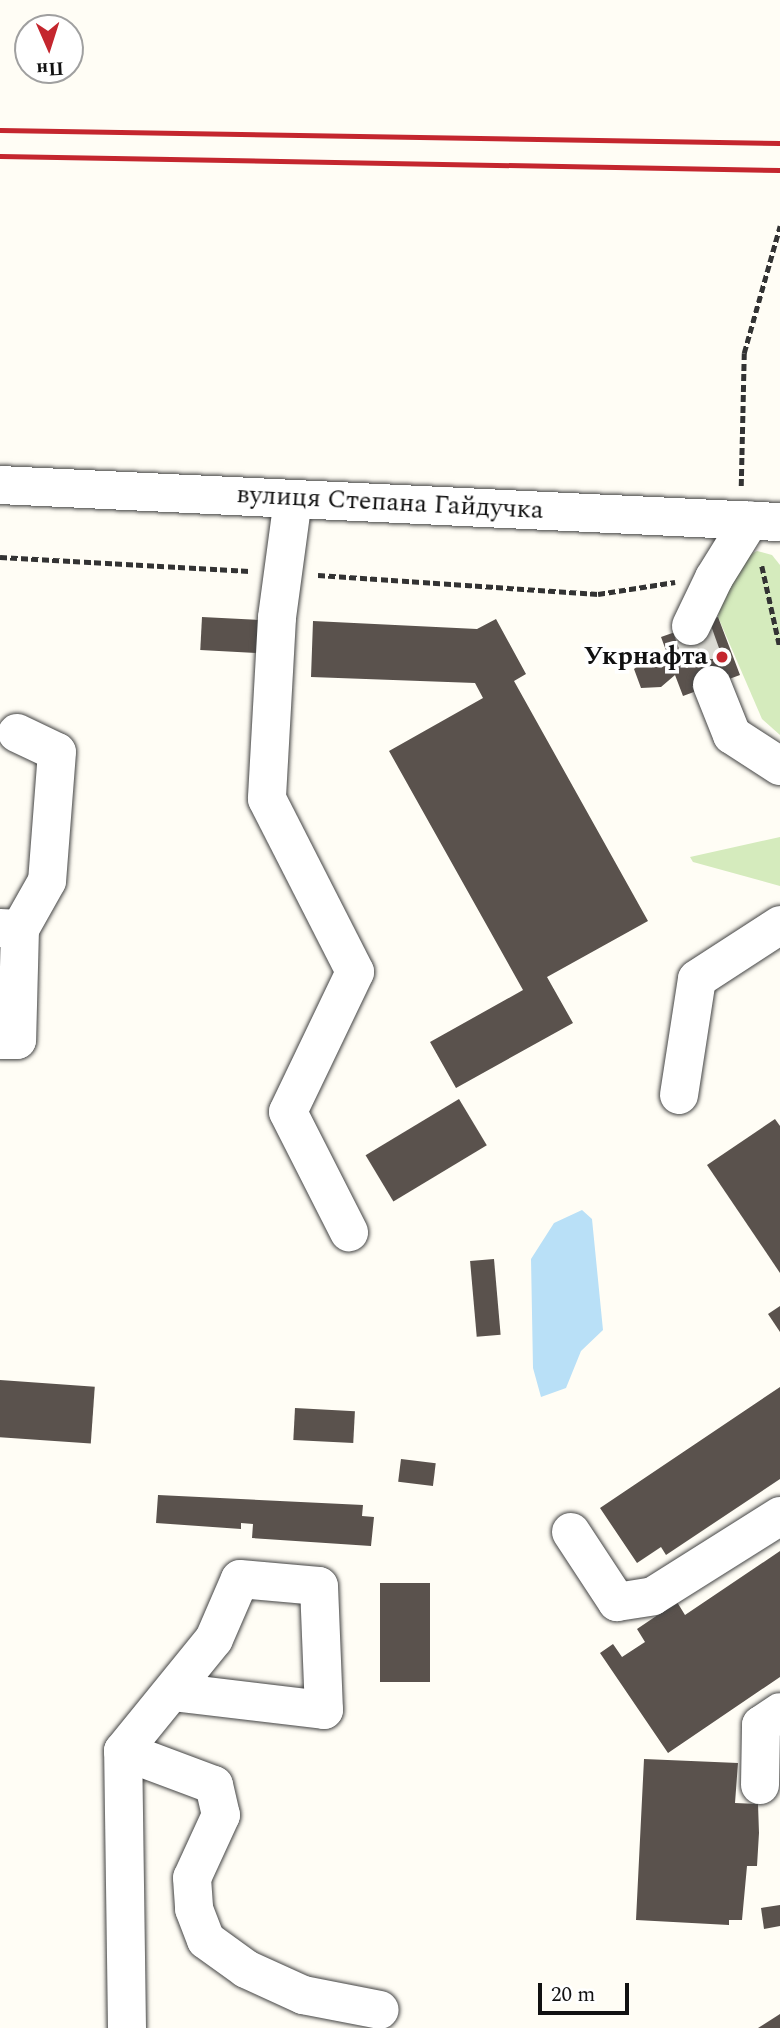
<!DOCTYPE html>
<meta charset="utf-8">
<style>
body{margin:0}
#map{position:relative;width:780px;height:2028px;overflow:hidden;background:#fffdf5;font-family:Spectral,serif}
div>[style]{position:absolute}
.green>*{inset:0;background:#d5ebbd}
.water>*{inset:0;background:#b9e0f7}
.building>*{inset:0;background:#5a524d;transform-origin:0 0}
.minor-tunnel>*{height:38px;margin-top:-19px;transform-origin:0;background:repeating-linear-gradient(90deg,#dbdad3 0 38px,transparent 0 57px)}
.path>*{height:4.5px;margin-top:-2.25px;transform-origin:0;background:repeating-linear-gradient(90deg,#333 0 7px,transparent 0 10.5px)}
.roads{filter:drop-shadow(0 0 2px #444) drop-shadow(0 0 2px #444)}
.minor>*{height:38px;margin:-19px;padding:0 19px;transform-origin:19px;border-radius:19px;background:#fff}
.rail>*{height:5px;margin:-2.5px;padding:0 2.5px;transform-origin:2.5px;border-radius:2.5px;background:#c4262e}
.dots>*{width:19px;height:19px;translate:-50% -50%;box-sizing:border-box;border:4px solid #fff;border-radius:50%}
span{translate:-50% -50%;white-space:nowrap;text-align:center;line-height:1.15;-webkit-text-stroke:7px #fff;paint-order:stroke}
.street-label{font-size:26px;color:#111}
.poi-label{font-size:26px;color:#111;font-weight:700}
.right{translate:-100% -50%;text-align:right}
.north{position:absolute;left:14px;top:14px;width:70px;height:70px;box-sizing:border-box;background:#fff;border:2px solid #a0a0a0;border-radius:50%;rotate:177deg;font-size:19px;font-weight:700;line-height:28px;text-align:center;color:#111}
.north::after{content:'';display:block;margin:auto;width:24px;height:32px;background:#c4262e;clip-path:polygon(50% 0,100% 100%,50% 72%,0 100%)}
.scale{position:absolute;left:538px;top:1983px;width:91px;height:32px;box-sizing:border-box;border:4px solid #111;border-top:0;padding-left:9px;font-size:21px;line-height:24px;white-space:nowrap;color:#111;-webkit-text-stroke:5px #fff;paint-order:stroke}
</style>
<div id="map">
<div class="green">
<i style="clip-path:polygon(757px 551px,772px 555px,780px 565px,780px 735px,762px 719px,718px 617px,726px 580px,744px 558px)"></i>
<i style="clip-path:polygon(780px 837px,780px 886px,693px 862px,690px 857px)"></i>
</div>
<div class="water">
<i style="clip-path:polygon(582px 1210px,592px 1219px,603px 1330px,581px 1351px,566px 1388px,541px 1397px,533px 1368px,531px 1259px,554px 1223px)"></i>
</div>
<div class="building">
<i style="left:202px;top:617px;width:67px;height:33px;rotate:3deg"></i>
<i style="clip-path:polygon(718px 617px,740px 675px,683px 696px,675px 675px,661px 687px,641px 688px,634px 669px,650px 657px,668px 656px,661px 637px)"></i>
<i style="clip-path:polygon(496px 619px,526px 674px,514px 681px,648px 921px,547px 977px,573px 1023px,456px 1088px,430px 1042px,523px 990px,389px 751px,483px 698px,475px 683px,311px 677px,313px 621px,477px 629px)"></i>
<i style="left:459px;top:1099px;width:54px;height:109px;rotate:59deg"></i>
<i style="clip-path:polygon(775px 1119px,780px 1126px,780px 1273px,707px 1165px)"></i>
<i style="left:494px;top:1259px;width:76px;height:24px;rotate:85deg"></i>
<i style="clip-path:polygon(780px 1306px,780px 1332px,768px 1314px)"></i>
<i style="left:0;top:1380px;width:95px;height:57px;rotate:4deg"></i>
<i style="clip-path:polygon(780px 1387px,780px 1479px,666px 1555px,661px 1547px,637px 1563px,600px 1508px)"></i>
<i style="left:295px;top:1408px;width:60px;height:32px;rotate:3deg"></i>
<i style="left:401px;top:1459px;width:35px;height:23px;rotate:7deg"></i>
<i style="clip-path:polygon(158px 1495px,363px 1505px,362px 1516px,374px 1517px,371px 1546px,252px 1538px,253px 1524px,241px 1523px,241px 1529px,156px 1523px)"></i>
<i style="clip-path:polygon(780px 1551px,780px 1677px,668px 1753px,600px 1653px,613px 1644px,622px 1657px,645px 1642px,637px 1629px,677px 1602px,685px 1615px)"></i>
<i style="left:380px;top:1583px;width:50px;height:99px"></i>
<i style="clip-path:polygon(644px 1759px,738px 1763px,735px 1803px,758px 1804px,759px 1833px,757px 1866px,747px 1866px,742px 1920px,729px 1920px,729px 1925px,636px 1920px)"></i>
<i style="clip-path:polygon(780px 1905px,780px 1926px,764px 1929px,761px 1908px)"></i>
<i style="clip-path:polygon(780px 2014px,780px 2028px,758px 2028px)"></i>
</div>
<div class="minor-tunnel">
<i style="left:691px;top:626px;width:63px;rotate:70.4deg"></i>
</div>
<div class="path">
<i style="left:741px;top:486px;width:133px;rotate:-88.7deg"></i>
<i style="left:744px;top:353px;width:132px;rotate:-74.2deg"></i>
<i style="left:0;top:557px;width:250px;rotate:3.2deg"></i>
<i style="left:762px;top:566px;width:83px;rotate:77.5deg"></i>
<i style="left:318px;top:575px;width:281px;rotate:3.9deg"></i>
<i style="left:598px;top:594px;width:78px;rotate:-8.9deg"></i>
</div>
<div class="roads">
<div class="minor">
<i style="left:0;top:485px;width:781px;rotate:2.72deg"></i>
<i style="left:293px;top:499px;width:120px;rotate:97.7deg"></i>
<i style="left:277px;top:618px;width:181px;rotate:93.2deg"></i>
<i style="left:267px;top:799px;width:194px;rotate:63deg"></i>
<i style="left:355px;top:972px;width:155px;rotate:115.6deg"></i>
<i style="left:288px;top:1112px;width:135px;rotate:63.1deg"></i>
<i style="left:691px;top:626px;width:53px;rotate:-64.4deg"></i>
<i style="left:714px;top:578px;width:68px;rotate:-58.2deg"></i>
<i style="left:712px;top:685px;width:54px;rotate:68.2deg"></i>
<i style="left:732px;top:735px;width:57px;rotate:32.9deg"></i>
<i style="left:17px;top:733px;width:44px;rotate:25.4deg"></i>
<i style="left:57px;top:752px;width:129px;rotate:94.4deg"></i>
<i style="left:47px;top:881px;width:55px;rotate:119.4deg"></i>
<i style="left:0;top:928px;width:20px;rotate:3deg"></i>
<i style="left:20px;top:929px;width:111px;rotate:91.5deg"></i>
<i style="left:17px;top:1040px;width:17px;rotate:180deg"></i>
<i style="left:679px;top:1095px;width:117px;rotate:-81.2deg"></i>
<i style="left:697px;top:979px;width:99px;rotate:-33deg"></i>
<i style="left:571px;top:1532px;width:84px;rotate:56.7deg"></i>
<i style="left:617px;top:1602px;width:36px;rotate:-9deg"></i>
<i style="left:653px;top:1596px;width:150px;rotate:-32.2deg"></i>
<i style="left:123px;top:1751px;width:97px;rotate:20.5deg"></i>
<i style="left:214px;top:1785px;width:31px;rotate:77deg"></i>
<i style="left:221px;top:1815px;width:69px;rotate:114.7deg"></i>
<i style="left:192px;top:1878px;width:31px;rotate:86deg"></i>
<i style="left:194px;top:1909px;width:33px;rotate:69deg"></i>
<i style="left:206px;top:1940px;width:49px;rotate:35.9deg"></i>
<i style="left:246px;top:1969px;width:63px;rotate:24.5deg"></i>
<i style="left:303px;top:1995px;width:78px;rotate:11deg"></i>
<i style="left:760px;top:1785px;width:60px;rotate:-89deg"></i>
<i style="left:761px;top:1725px;width:23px;rotate:-34deg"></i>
<i style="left:127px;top:2028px;width:277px;rotate:-90.8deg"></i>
<i style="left:123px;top:1751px;width:144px;rotate:-50.9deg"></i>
<i style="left:214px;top:1639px;width:65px;rotate:-66.6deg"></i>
<i style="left:240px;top:1579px;width:79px;rotate:5.1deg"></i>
<i style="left:319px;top:1586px;width:124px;rotate:87.7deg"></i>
<i style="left:324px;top:1710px;width:151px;rotate:-173.2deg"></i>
</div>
</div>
<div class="rail">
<i style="left:0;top:130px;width:780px;rotate:0.95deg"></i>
<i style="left:0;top:156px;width:780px;rotate:1.03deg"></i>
</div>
<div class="dots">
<i style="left:722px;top:657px;background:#c4262e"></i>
</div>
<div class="street-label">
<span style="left:390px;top:503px;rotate:3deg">вулиця Степана Гайдучка</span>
</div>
<div class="poi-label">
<span class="right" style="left:708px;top:657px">Укрнафта</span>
</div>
<div class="north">Пн</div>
<div class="scale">20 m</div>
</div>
